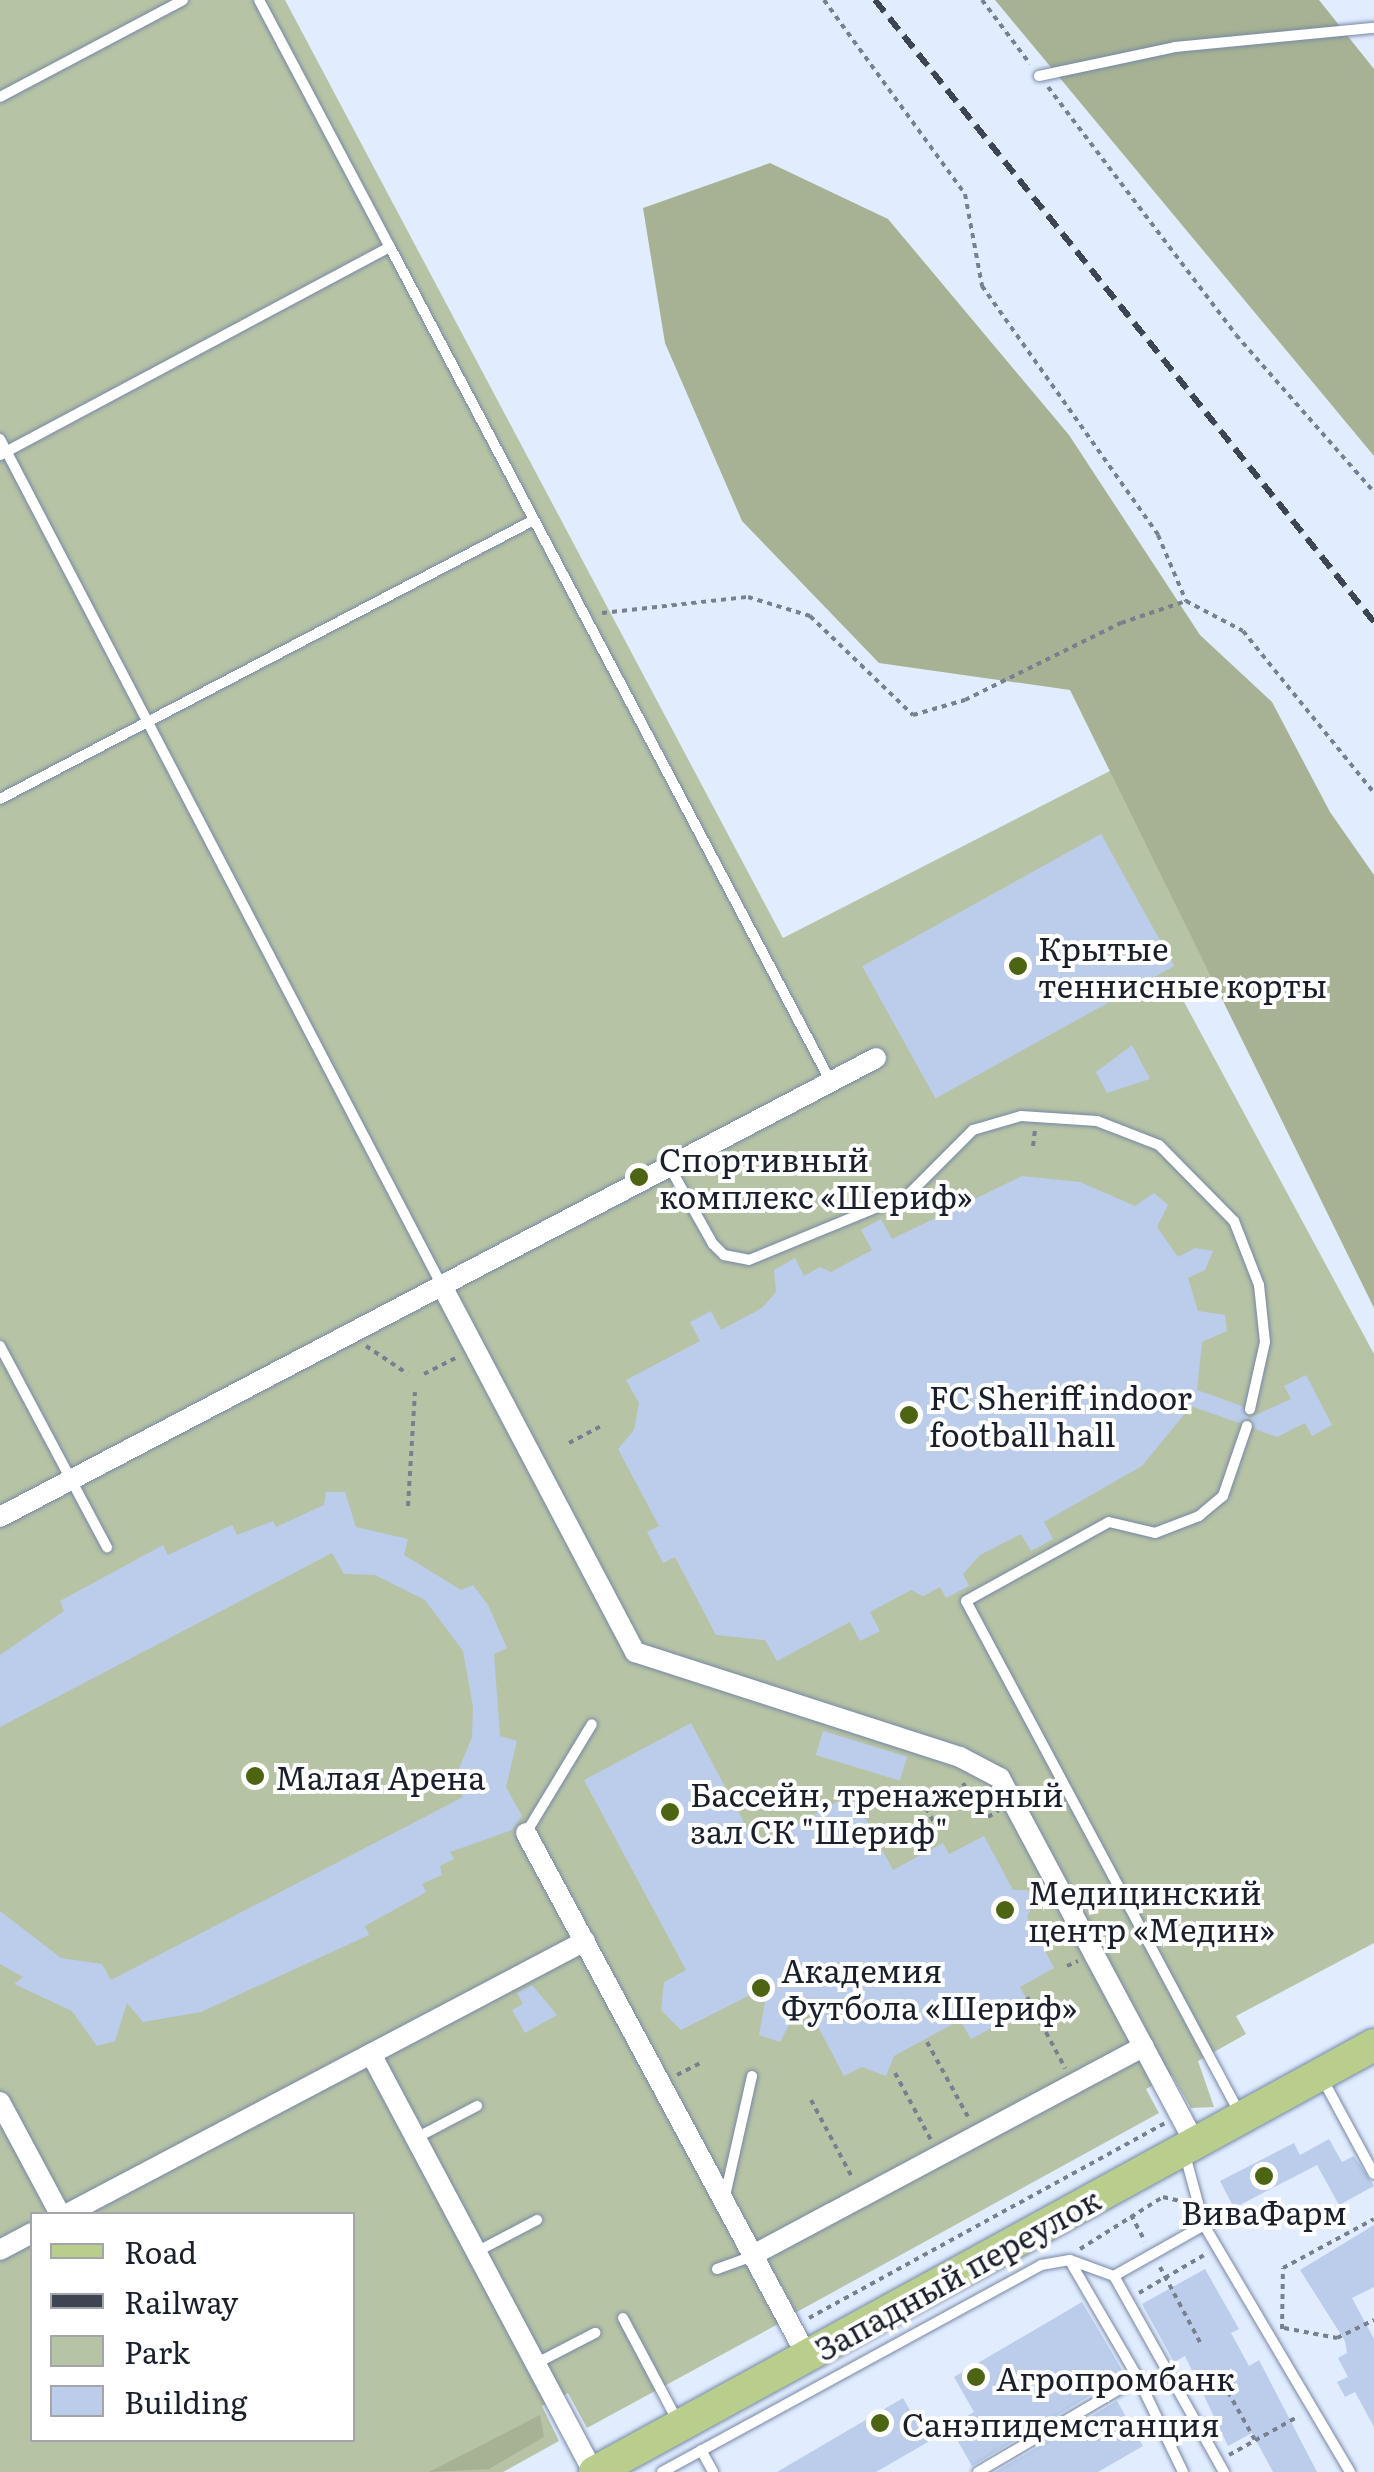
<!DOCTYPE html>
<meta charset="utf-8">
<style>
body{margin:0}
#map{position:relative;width:1374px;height:2472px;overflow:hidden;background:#e1ecff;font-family:Literata,serif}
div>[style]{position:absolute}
.green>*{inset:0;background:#b7c3a5}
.forest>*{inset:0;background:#a6b293}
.building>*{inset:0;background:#bbcdeb;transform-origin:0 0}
.path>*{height:4px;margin-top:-2px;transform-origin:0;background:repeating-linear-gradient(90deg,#78808f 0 5px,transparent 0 10px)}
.roads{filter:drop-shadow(0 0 2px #7788a4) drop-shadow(0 0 2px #7788a4)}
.lane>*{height:10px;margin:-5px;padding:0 5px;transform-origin:5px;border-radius:5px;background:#fff}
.street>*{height:20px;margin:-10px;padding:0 10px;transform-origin:10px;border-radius:10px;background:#fff}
.primary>*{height:32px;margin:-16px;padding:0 16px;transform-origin:16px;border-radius:16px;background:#b9ce8c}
.rail>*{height:6px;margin-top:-3px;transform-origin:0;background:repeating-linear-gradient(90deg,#3e4552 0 15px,transparent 0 23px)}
.dots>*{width:28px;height:28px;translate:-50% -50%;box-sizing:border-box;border:5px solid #fff;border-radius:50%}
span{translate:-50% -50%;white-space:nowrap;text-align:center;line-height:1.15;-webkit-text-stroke:8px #fff;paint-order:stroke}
.poi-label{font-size:32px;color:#191f2b}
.left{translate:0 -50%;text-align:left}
.street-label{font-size:32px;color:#191f2b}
.legend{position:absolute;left:30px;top:2212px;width:325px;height:230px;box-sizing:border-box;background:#fff;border:2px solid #a3a5aa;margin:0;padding:12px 18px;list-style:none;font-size:30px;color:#191f2b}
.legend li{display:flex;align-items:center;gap:20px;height:50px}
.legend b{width:50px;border:2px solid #a3a5aa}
</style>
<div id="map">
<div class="green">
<i style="clip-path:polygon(evenodd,0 0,285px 0,783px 938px,1145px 753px,1254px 961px,1183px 1000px,1374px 1354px,1374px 1943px,1236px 2016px,1246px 2034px,1198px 2061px,1214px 2107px,1191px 2108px,1172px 2075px,1146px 2089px,1159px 2113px,795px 2313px,781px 2285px,765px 2293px,780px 2323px,587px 2428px,568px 2393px,542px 2406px,559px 2441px,503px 2472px,0 2472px,0 0,32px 2214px,352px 2214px,352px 2440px,32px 2440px,32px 2214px)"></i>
</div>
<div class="forest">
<i style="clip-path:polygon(995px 0,1319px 0,1374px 69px,1374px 456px)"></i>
<i style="clip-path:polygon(770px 163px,888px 219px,1069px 435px,1200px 635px,1272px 702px,1330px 812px,1374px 875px,1374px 1308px,1070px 690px,879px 663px,742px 521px,665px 343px,643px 208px)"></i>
<i style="clip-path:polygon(540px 2415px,544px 2437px,489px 2469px,429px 2472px)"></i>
</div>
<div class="building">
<i style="left:1101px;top:834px;width:151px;height:273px;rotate:61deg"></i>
<i style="clip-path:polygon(1132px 1045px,1150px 1079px,1107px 1093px,1096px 1072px)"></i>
<i style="clip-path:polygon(1022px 1176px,1080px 1182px,1135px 1206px,1154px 1193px,1168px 1205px,1157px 1227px,1178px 1257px,1195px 1248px,1213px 1251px,1205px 1270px,1188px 1278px,1198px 1311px,1225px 1315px,1227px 1331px,1202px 1342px,1197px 1390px,1242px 1406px,1249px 1418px,1239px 1423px,1191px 1406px,1142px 1466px,1044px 1522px,1053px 1539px,1031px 1551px,1021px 1534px,980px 1555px,963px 1574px,969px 1586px,946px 1598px,940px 1587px,923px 1596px,911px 1590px,870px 1612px,880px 1631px,860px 1641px,850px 1622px,777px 1661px,765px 1640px,716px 1635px,675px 1557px,663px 1563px,647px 1532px,659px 1526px,618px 1449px,634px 1430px,639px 1403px,626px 1380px,700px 1341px,690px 1322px,711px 1311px,721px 1330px,762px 1308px,776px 1292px,774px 1270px,795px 1258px,804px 1276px,820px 1267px,831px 1272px,872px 1250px,861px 1230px,881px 1219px,892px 1239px)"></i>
<i style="clip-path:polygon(1306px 1375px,1332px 1425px,1312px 1436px,1305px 1423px,1277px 1437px,1255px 1429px,1249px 1418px,1291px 1399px,1284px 1386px)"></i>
<i style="clip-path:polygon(326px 1492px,345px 1492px,356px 1527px,408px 1539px,404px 1555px,461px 1590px,473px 1585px,488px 1605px,507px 1648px,494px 1654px,500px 1736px,517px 1741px,506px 1787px,522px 1816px,512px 1830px,450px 1852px,454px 1859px,440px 1866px,442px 1875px,422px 1884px,426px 1892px,365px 1926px,369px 1935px,201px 2012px,143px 2022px,127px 2003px,115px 2041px,97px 2046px,72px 2011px,14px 1984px,23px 1977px,0 1964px,0 1911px,61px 1958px,102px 1964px,111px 1980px,463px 1797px,454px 1781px,472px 1737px,473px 1707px,463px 1651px,425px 1600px,375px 1575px,344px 1574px,332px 1553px,0 1727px,0 1655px,64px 1611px,60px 1601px,163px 1545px,168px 1555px,232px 1525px,237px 1535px,273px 1521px,276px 1527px,324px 1505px)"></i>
<i style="clip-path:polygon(691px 1723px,756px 1845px,852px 1794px,893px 1870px,943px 1843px,949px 1854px,984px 1836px,1013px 1890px,1027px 1890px,1034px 1902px,1027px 1917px,1054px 1968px,1020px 1987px,1031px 2007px,971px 2039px,960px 2020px,894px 2056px,886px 2076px,862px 2067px,844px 2076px,803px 1998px,780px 2042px,759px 2035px,768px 1986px,681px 2030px,661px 2010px,664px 1982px,686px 1970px,584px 1780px)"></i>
<i style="left:823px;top:1731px;width:88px;height:25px;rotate:17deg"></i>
<i style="clip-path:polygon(532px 1985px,557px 2015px,525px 2033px,512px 2010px,523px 2004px,517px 1993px)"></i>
<i style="clip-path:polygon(1329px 2139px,1342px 2162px,1354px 2156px,1374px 2186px,1339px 2205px,1317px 2165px,1234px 2208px,1220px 2181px,1294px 2143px,1300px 2155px)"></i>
<i style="clip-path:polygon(1374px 2225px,1374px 2287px,1352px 2298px,1374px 2339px,1374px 2427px,1355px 2392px,1345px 2397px,1337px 2382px,1348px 2377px,1338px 2358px,1347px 2353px,1345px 2341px,1300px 2270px)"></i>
<i style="clip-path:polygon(1205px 2269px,1239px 2329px,1231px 2333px,1249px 2366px,1259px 2360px,1317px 2472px,1273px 2472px,1252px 2433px,1228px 2446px,1185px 2356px,1174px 2362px,1142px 2304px)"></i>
<i style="clip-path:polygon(1082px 2302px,1125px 2375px,972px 2466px,949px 2426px,974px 2412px,954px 2377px)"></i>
<i style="clip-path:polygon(903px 2398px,928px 2442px,876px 2472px,777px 2472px)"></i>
<i style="clip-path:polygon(1117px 2401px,1143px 2446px,1098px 2472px,995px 2472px)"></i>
</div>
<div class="path">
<i style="left:824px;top:0;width:240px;rotate:54deg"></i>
<i style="left:965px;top:194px;width:94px;rotate:79.5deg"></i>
<i style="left:982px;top:286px;width:305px;rotate:54.7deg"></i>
<i style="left:1158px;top:535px;width:72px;rotate:67deg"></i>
<i style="left:982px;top:0;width:80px;rotate:53.1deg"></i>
<i style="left:1048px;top:87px;width:311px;rotate:52.8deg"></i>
<i style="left:1236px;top:335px;width:209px;rotate:48.7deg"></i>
<i style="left:602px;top:613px;width:147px;rotate:-6.3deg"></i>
<i style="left:748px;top:597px;width:65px;rotate:17deg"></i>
<i style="left:810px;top:616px;width:143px;rotate:43.9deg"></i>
<i style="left:913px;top:715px;width:54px;rotate:-16.1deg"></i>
<i style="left:965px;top:700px;width:174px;rotate:-26.3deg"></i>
<i style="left:1121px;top:623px;width:69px;rotate:-18.7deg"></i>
<i style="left:1186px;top:601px;width:64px;rotate:27.8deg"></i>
<i style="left:1243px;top:631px;width:208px;rotate:51deg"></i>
<i style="left:1033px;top:1146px;width:16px;rotate:-83deg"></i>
<i style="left:366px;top:1346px;width:50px;rotate:33.7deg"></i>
<i style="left:424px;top:1374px;width:37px;rotate:-27deg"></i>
<i style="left:569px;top:1443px;width:38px;rotate:-28deg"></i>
<i style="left:408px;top:1506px;width:114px;rotate:-86.5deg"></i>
<i style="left:963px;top:1783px;width:29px;rotate:63deg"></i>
<i style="left:921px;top:1799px;width:35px;rotate:61deg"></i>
<i style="left:988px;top:1817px;width:12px;rotate:-31deg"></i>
<i style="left:1067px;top:1966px;width:12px;rotate:-24deg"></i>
<i style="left:1027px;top:1997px;width:81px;rotate:61.8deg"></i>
<i style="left:927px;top:2042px;width:85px;rotate:61.3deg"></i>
<i style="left:895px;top:2073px;width:76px;rotate:61.8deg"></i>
<i style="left:677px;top:2075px;width:28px;rotate:-27deg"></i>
<i style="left:811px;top:2100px;width:89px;rotate:62deg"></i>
<i style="left:1131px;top:2215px;width:30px;rotate:62deg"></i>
<i style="left:1080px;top:2249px;width:98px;rotate:-32.1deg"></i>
<i style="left:1163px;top:2197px;width:22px;rotate:13deg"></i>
<i style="left:1160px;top:2267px;width:87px;rotate:62deg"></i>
<i style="left:1139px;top:2293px;width:75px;rotate:-30.3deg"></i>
<i style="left:809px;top:2318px;width:406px;rotate:-28.7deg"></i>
<i style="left:1284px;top:2328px;width:54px;rotate:10.7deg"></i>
<i style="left:1337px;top:2338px;width:41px;rotate:-25.9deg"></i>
<i style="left:1282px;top:2329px;width:61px;rotate:-89.1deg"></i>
<i style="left:1283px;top:2268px;width:103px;rotate:-28.3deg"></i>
<i style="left:1223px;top:2383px;width:65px;rotate:60.7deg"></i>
<i style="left:1229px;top:2455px;width:80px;rotate:-29.1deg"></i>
</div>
<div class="roads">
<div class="lane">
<i style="left:259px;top:0;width:280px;rotate:62.1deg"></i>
<i style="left:1039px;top:76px;width:139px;rotate:-12deg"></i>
<i style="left:1175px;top:47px;width:200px;rotate:-5.5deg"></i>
<i style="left:0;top:97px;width:207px;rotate:-27.9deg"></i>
<i style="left:0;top:439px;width:955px;rotate:62.44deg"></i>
<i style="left:0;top:455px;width:442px;rotate:-28.1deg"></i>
<i style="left:390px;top:247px;width:944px;rotate:62.16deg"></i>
<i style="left:0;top:799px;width:602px;rotate:-27.59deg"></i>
<i style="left:669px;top:1166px;width:90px;rotate:60.6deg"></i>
<i style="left:713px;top:1244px;width:16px;rotate:45deg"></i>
<i style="left:724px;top:1255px;width:25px;rotate:11deg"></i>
<i style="left:749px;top:1260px;width:173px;rotate:-22.4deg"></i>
<i style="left:909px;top:1194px;width:91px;rotate:-45deg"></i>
<i style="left:973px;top:1130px;width:50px;rotate:-16.3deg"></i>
<i style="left:1021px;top:1116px;width:76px;rotate:3.8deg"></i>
<i style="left:1097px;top:1121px;width:66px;rotate:21.2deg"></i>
<i style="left:1159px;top:1145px;width:107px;rotate:45.4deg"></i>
<i style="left:1234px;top:1221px;width:69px;rotate:68.7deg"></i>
<i style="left:1259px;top:1285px;width:57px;rotate:84deg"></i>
<i style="left:1265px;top:1342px;width:69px;rotate:102.6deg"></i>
<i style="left:0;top:1346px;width:228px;rotate:62deg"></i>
<i style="left:526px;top:1833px;width:127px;rotate:-58.8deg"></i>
<i style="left:1322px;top:2078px;width:109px;rotate:61.6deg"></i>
<i style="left:1239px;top:2112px;width:579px;rotate:-118.11deg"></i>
<i style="left:966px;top:1601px;width:163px;rotate:-28.9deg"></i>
<i style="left:1109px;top:1522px;width:47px;rotate:13.4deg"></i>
<i style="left:1155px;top:1533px;width:47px;rotate:-21.1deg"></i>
<i style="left:1199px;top:1516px;width:31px;rotate:-40deg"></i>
<i style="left:1223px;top:1496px;width:74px;rotate:-71.1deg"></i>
<i style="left:416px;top:2138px;width:69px;rotate:-27.7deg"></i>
<i style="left:1185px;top:2155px;width:73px;rotate:74.8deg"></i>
<i style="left:1204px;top:2225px;width:287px;rotate:59.4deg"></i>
<i style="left:725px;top:2196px;width:123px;rotate:-77.3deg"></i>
<i style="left:476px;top:2252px;width:69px;rotate:-27.7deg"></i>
<i style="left:717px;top:2269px;width:37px;rotate:-20deg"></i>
<i style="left:1114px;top:2276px;width:103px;rotate:-29.5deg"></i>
<i style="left:623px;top:2318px;width:115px;rotate:62.1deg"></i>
<i style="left:535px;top:2364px;width:68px;rotate:-27.3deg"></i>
<i style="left:1138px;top:2378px;width:104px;rotate:64.4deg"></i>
<i style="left:701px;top:2450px;width:25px;rotate:61deg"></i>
<i style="left:662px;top:2472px;width:432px;rotate:-28.6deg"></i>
<i style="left:1041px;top:2265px;width:29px;rotate:-10deg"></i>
<i style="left:1070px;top:2260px;width:47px;rotate:20deg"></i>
<i style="left:1114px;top:2276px;width:225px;rotate:60.7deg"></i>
<i style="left:978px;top:2472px;width:186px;rotate:-30.4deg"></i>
<i style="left:1138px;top:2378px;width:135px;rotate:-120.2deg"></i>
</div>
<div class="street">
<i style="left:442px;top:1286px;width:414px;rotate:62.2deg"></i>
<i style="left:635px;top:1652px;width:342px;rotate:17.9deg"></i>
<i style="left:960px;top:1757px;width:45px;rotate:27.7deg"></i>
<i style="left:1000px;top:1778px;width:414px;rotate:61.9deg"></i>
<i style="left:0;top:1517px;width:989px;rotate:-27.65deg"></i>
<i style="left:526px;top:1833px;width:594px;rotate:61.75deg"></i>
<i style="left:585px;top:1941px;width:242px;rotate:152.2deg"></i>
<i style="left:371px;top:2054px;width:473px;rotate:62deg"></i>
<i style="left:0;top:2102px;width:127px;rotate:61.8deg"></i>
<i style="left:67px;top:2214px;width:344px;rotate:-27.8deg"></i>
<i style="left:0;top:2250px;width:36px;rotate:-28deg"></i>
<i style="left:753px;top:2255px;width:443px;rotate:-28.1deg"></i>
</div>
<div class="primary">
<i style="left:595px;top:2472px;width:888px;rotate:-28.73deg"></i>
</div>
</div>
<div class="rail">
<i style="left:875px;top:0;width:797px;rotate:51.26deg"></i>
</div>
<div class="dots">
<i style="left:1018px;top:966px;background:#4d6412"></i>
<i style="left:639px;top:1177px;background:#4d6412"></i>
<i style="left:909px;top:1415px;background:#4d6412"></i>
<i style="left:255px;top:1776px;background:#4d6412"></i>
<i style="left:670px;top:1812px;background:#4d6412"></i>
<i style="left:1005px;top:1910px;background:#4d6412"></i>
<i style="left:761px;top:1988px;background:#4d6412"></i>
<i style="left:1264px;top:2176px;background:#4d6412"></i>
<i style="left:976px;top:2377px;background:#4d6412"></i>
<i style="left:880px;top:2423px;background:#4d6412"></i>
</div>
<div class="poi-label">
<span class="left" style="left:1038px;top:966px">Крытые<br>теннисные корты</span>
<span class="left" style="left:659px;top:1177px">Спортивный<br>комплекс «Шериф»</span>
<span class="left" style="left:929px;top:1415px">FC Sheriff indoor<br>football hall</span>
<span class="left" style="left:275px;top:1776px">Малая Арена</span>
<span class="left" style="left:690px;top:1812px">Бассейн, тренажерный<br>зал СК "Шериф"</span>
<span class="left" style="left:1028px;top:1910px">Медицинский<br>центр «Медин»</span>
<span class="left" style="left:781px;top:1988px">Академия<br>Футбола «Шериф»</span>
<span style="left:1264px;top:2211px">ВиваФарм</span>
<span class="left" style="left:996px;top:2377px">Агропромбанк</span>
<span class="left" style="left:902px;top:2423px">Санэпидемстанция</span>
</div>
<div class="street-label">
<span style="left:957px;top:2273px;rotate:-29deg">Западный переулок</span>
</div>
<ul class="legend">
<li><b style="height:12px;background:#b9ce8c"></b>Road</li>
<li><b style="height:12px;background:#3e4552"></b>Railway</li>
<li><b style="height:28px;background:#b7c3a5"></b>Park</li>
<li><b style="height:28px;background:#bbcdeb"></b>Building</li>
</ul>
</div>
